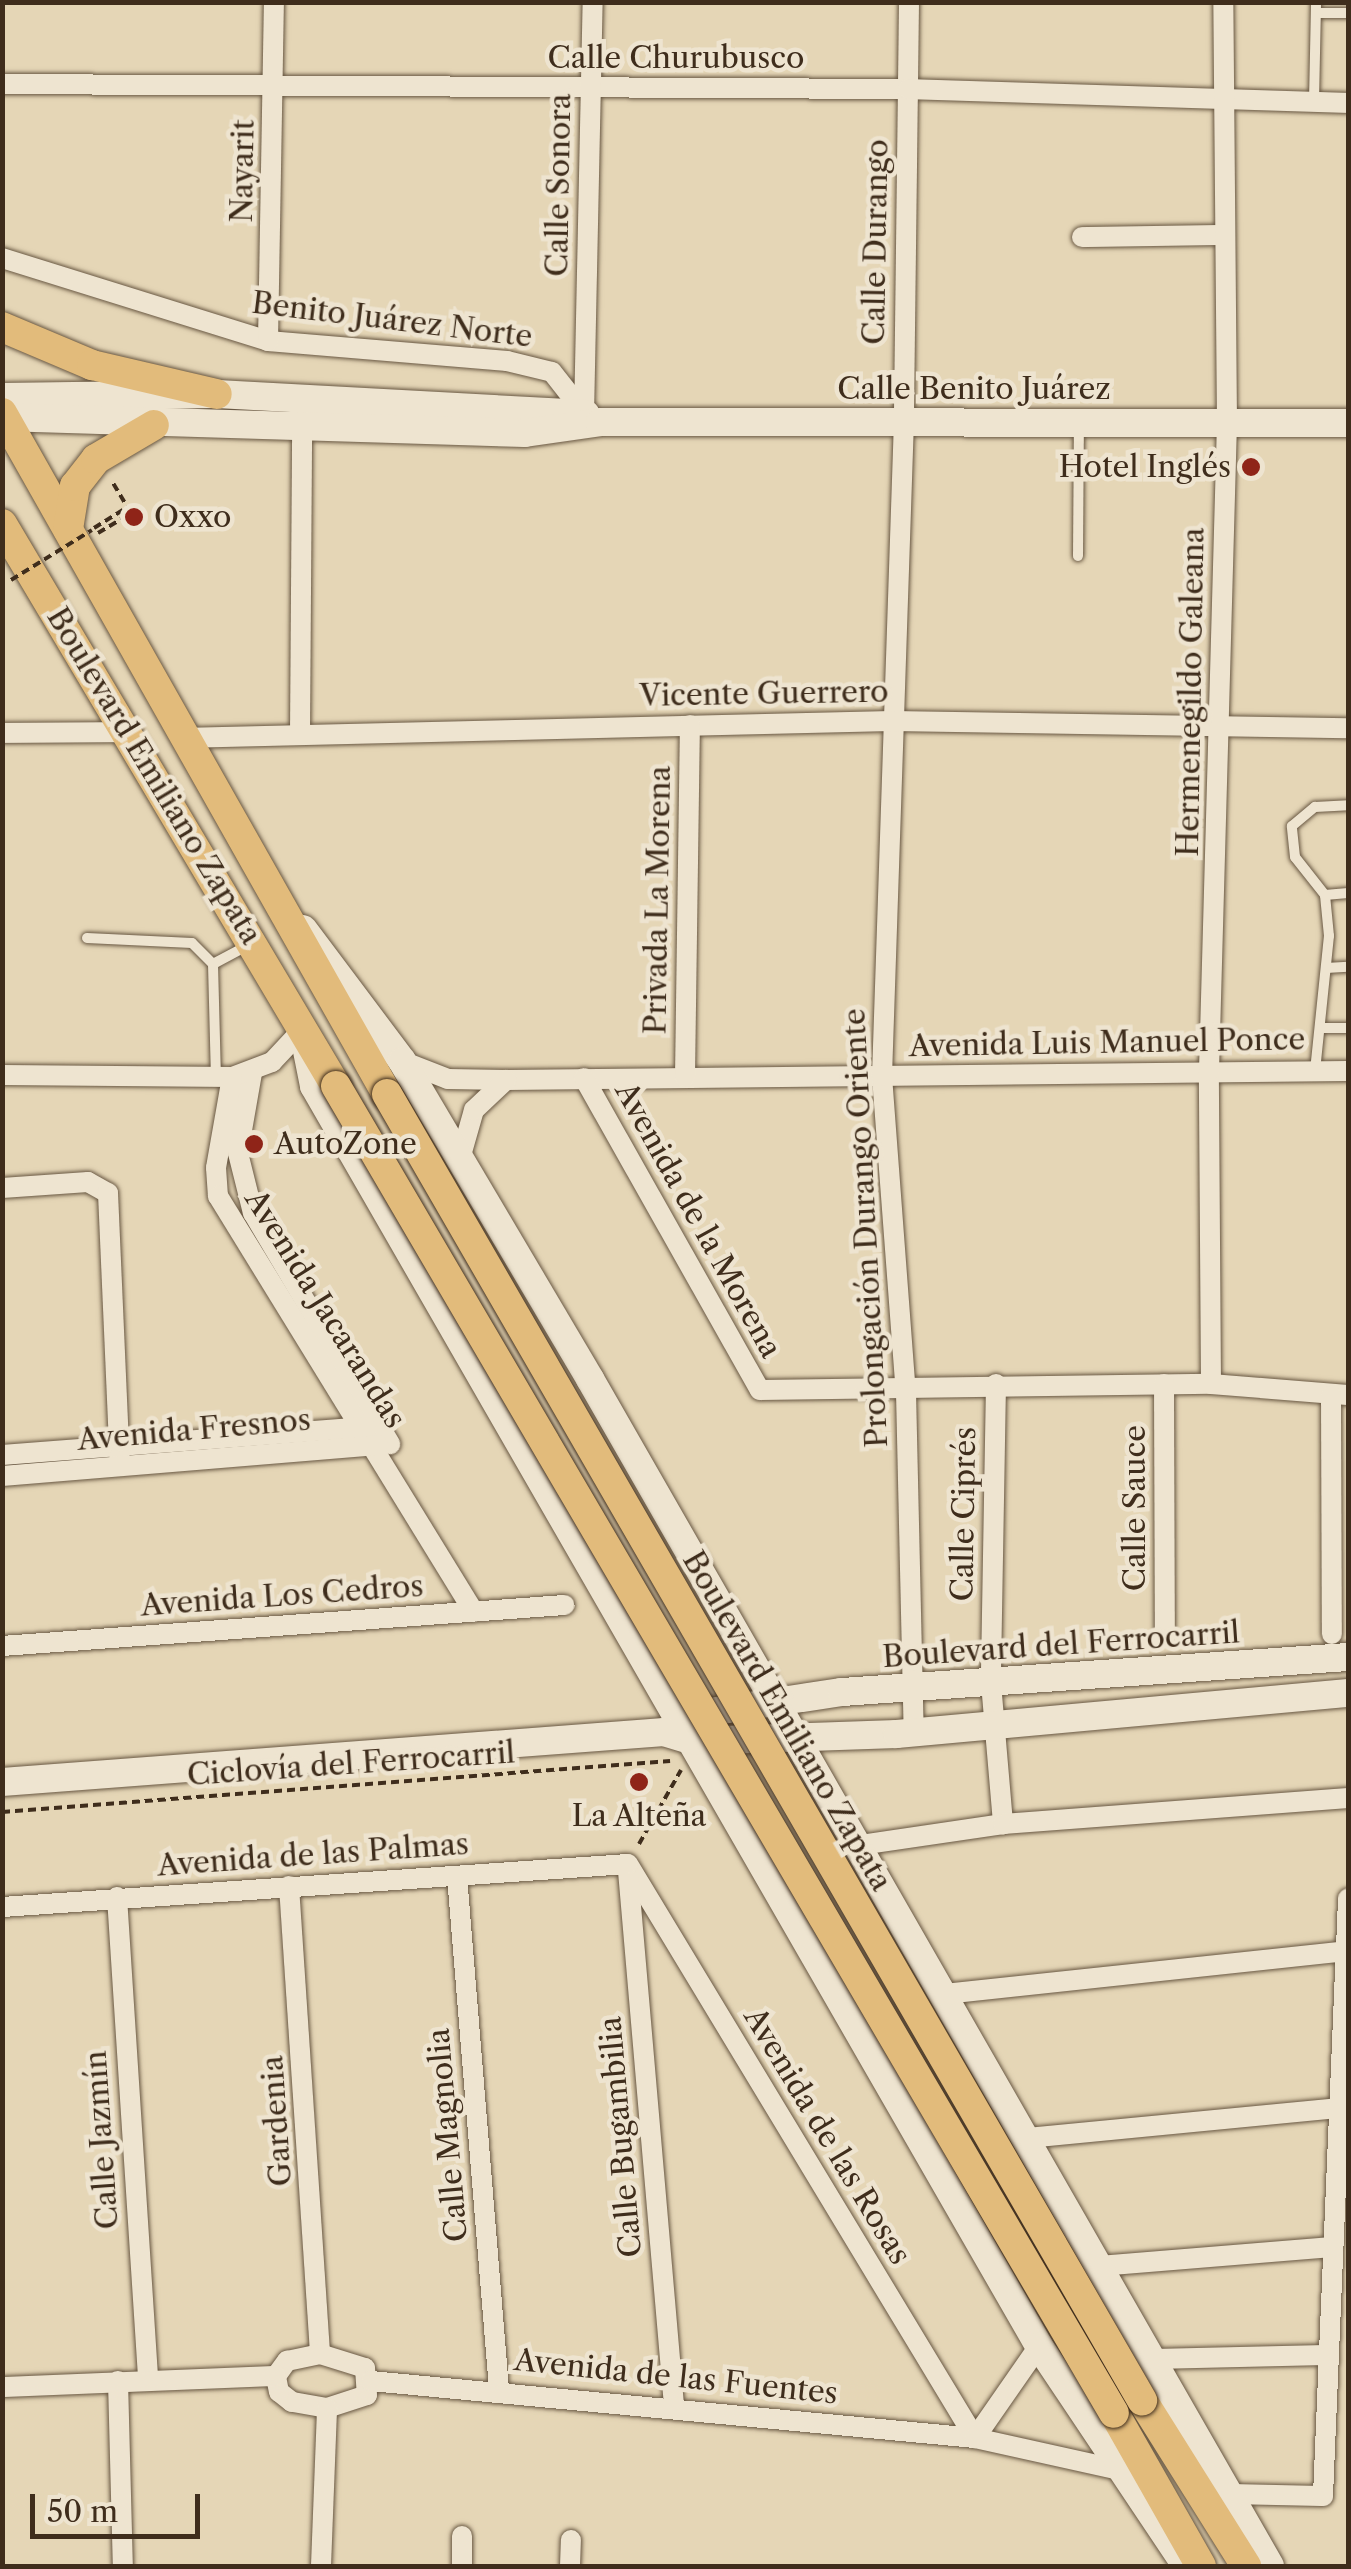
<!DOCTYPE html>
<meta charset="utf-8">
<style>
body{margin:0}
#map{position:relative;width:1351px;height:2569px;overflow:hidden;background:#e5d6b6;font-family:"Libre Caslon Text",serif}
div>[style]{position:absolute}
.path>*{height:4px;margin-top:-2px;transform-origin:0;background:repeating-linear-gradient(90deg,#3f2d1c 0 8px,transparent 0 13px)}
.roads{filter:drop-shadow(0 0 2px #685742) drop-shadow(0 0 2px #685742)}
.lane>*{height:10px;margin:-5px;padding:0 5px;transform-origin:5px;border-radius:5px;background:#eee4d0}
.street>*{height:20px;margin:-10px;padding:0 10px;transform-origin:10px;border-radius:10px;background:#eee4d0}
.secondary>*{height:28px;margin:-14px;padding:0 14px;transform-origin:14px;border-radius:14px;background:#eee4d0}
.primary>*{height:30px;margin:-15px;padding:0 15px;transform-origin:15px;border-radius:15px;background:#e2bb7b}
.path-bridge>*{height:4px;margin-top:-2px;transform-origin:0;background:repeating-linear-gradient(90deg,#3f2d1c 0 8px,transparent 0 13px)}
.bridges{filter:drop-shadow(0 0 2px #3f2d1c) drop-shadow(0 0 2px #3f2d1c)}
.primary-bridge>*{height:30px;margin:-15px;padding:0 15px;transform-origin:15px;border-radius:15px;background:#e2bb7b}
.dots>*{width:28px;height:28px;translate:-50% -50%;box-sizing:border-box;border:5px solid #eee4d0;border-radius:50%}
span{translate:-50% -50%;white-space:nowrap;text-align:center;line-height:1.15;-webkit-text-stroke:9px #eee4d0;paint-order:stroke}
.street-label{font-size:30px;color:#3f2d1c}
.poi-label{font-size:30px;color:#3f2d1c}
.right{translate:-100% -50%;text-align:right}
.left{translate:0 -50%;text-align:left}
.frame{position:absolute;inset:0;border:5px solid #3f2d1c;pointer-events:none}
.scale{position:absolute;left:30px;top:2494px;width:170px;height:45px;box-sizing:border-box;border:5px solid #3f2d1c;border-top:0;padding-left:12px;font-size:30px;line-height:35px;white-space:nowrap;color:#3f2d1c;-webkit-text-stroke:8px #eee4d0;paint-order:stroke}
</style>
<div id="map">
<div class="path">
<i style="left:94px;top:528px;width:40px;rotate:-32deg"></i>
<i style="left:98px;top:533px;width:39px;rotate:-31deg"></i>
<i style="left:131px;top:513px;width:37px;rotate:-121deg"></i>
<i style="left:2px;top:1812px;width:670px;rotate:-4.37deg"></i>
<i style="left:639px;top:1844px;width:85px;rotate:-60.4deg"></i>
</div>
<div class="roads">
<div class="lane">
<i style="left:1316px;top:13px;width:32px"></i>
<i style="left:1314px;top:101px;width:99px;rotate:-88.8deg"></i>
<i style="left:1078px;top:556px;width:133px;rotate:-89.6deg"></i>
<i style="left:1325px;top:895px;width:23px;rotate:-5deg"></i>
<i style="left:87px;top:938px;width:105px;rotate:2.7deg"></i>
<i style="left:192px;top:943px;width:30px;rotate:45deg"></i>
<i style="left:213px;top:964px;width:112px;rotate:88.5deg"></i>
<i style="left:213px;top:964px;width:38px;rotate:-28deg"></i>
<i style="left:1326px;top:968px;width:22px;rotate:-3deg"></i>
<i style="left:1321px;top:1028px;width:27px"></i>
<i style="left:1315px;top:1071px;width:136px;rotate:-84.1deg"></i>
<i style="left:1329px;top:936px;width:41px;rotate:-95.6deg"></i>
<i style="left:1325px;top:895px;width:48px;rotate:-128.3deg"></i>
<i style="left:1295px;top:857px;width:31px;rotate:-96deg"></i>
<i style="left:1292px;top:826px;width:30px;rotate:-40deg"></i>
<i style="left:1315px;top:807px;width:33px;rotate:-3deg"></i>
</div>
<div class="street">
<i style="left:909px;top:2px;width:418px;rotate:90.7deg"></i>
<i style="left:904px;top:420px;width:656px;rotate:91.92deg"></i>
<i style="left:882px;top:1076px;width:317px;rotate:85.7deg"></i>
<i style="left:906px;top:1392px;width:341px;rotate:88.7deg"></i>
<i style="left:2px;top:84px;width:906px;rotate:0.32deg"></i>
<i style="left:908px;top:89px;width:440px;rotate:1.8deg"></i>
<i style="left:1082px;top:237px;width:143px;rotate:-0.8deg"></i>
<i style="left:2px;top:258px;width:279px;rotate:17.3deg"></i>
<i style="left:268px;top:341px;width:240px;rotate:4.8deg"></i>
<i style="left:507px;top:361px;width:46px;rotate:13.7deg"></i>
<i style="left:552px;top:372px;width:53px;rotate:51.8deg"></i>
<i style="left:268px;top:341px;width:339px;rotate:-89deg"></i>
<i style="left:584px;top:415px;width:413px;rotate:-88.8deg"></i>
<i style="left:2px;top:733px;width:129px;rotate:-0.4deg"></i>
<i style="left:300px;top:734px;width:318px;rotate:-89.6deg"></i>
<i style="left:181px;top:738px;width:711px;rotate:-1.37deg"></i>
<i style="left:892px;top:721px;width:456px;rotate:0.9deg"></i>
<i style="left:402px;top:1061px;width:49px;rotate:21.4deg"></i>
<i style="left:448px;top:1079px;width:58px;rotate:1deg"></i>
<i style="left:506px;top:1080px;width:842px;rotate:-0.61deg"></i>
<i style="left:252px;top:1073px;width:81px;rotate:99.9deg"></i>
<i style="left:238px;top:1153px;width:62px;rotate:76deg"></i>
<i style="left:253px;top:1213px;width:269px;rotate:59.3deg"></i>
<i style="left:2px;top:1075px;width:230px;rotate:0.5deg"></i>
<i style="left:232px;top:1077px;width:43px;rotate:-20.6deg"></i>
<i style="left:272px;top:1062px;width:45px;rotate:-46.8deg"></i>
<i style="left:232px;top:1077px;width:92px;rotate:100deg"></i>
<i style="left:216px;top:1168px;width:28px;rotate:86deg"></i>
<i style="left:218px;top:1196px;width:488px;rotate:58.4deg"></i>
<i style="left:685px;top:1077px;width:352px;rotate:-89.2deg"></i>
<i style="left:584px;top:1078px;width:358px;rotate:60.6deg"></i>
<i style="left:760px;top:1390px;width:451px;rotate:-0.8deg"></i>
<i style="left:1211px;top:1384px;width:137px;rotate:4.6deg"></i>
<i style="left:460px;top:1159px;width:51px;rotate:-74.1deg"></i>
<i style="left:474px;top:1110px;width:44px;rotate:-43.2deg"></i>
<i style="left:2px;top:1188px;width:86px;rotate:-4deg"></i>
<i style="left:88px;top:1182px;width:23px;rotate:29deg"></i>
<i style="left:108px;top:1193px;width:273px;rotate:87.5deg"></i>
<i style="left:996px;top:1384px;width:299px;rotate:91deg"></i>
<i style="left:991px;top:1683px;width:142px;rotate:85.1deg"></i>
<i style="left:1164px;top:1384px;width:248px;rotate:89.8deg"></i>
<i style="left:1211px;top:1384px;width:313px;rotate:-90.4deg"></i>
<i style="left:1209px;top:1071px;width:648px;rotate:-88.41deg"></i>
<i style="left:1227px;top:423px;width:421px;rotate:-90.5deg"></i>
<i style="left:1331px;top:1396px;width:238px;rotate:89.8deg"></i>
<i style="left:2px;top:1455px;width:365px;rotate:-4.4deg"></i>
<i style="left:2px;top:1476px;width:377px;rotate:-4.7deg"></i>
<i style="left:2px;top:1646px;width:564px;rotate:-4.17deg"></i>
<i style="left:861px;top:1845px;width:144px;rotate:-8.4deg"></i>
<i style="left:1003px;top:1824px;width:346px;rotate:-4.3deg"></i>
<i style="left:628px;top:1864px;width:671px;rotate:58.85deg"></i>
<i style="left:628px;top:1871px;width:536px;rotate:85.08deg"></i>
<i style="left:457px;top:1876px;width:515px;rotate:85.32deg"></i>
<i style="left:289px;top:1886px;width:469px;rotate:86.2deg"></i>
<i style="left:117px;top:1897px;width:483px;rotate:86.3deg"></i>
<i style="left:2px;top:1907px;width:627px;rotate:-3.93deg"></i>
<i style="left:945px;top:1994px;width:403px;rotate:-6.1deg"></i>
<i style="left:1027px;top:2138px;width:315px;rotate:-5.5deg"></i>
<i style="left:1100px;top:2266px;width:232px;rotate:-4.7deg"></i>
<i style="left:320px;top:2354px;width:47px;rotate:17.3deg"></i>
<i style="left:365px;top:2368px;width:27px;rotate:86deg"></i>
<i style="left:367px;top:2395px;width:42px;rotate:162deg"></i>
<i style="left:327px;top:2408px;width:36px;rotate:-170deg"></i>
<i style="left:292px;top:2402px;width:16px;rotate:-142deg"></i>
<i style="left:279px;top:2392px;width:16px;rotate:-101deg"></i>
<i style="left:276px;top:2376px;width:19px;rotate:-54deg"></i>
<i style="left:287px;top:2361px;width:34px;rotate:-12deg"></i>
<i style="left:1153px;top:2359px;width:173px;rotate:-1.3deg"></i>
<i style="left:118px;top:2381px;width:185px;rotate:88.5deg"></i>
<i style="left:371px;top:2381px;width:607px;rotate:5.39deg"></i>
<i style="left:975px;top:2438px;width:148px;rotate:12.5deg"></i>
<i style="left:2px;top:2387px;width:274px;rotate:-2.3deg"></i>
<i style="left:975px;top:2438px;width:112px;rotate:-55.2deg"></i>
<i style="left:1229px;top:2494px;width:94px;rotate:1.2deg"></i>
<i style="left:1323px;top:2496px;width:598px;rotate:-87.6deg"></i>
<i style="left:321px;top:2566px;width:158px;rotate:-87.8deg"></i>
<i style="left:462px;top:2566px;width:30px;rotate:-90deg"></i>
<i style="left:570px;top:2566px;width:26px;rotate:-88deg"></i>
</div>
<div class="secondary">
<i style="left:2px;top:397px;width:215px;rotate:-0.8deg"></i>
<i style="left:217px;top:394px;width:369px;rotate:3.1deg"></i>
<i style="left:2px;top:417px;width:523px;rotate:1.75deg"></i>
<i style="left:525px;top:433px;width:76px;rotate:-8.3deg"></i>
<i style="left:600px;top:422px;width:748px;rotate:0.08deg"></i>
<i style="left:303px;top:929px;width:165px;rotate:53.1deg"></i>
<i style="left:402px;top:1061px;width:369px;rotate:59.4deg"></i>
<i style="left:590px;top:1379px;width:1368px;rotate:60.19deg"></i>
<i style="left:305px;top:1041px;width:46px;rotate:78.7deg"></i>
<i style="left:314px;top:1086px;width:1454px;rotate:60.08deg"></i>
<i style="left:1039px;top:2346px;width:265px;rotate:56.2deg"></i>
<i style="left:683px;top:1716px;width:161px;rotate:-8.6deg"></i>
<i style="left:842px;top:1692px;width:507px;rotate:-3.96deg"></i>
<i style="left:2px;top:1782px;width:664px;rotate:-4.32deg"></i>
<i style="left:664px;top:1732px;width:31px;rotate:17deg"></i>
<i style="left:694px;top:1741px;width:203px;rotate:-2deg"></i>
<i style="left:897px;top:1734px;width:453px;rotate:-5.2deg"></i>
</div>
<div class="primary">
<i style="left:2px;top:327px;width:98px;rotate:22.9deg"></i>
<i style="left:92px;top:365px;width:128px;rotate:13.1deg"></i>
<i style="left:2px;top:413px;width:782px;rotate:60.52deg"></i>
<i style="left:2px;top:524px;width:654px;rotate:59.28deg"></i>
<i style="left:68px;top:529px;width:44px;rotate:-80.8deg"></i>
<i style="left:75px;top:486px;width:34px;rotate:-52deg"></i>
<i style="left:96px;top:459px;width:67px;rotate:-30.4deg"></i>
<i style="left:1142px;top:2400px;width:196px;rotate:57.9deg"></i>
<i style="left:1114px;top:2413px;width:176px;rotate:60.4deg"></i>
</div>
</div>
<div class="path-bridge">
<i style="left:11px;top:580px;width:95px;rotate:-31.7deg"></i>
</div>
<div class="bridges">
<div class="primary-bridge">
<i style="left:336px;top:1086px;width:1538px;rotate:59.62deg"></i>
<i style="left:387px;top:1094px;width:1509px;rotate:59.97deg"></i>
</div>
</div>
<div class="dots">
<i style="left:1251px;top:467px;background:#8f2418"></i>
<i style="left:134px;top:517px;background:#8f2418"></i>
<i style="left:254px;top:1144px;background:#8f2418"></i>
<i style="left:639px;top:1782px;background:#8f2418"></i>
</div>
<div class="street-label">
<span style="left:676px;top:58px">Calle Churubusco</span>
<span style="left:243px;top:171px;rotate:-89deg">Nayarit</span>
<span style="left:559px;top:185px;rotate:-89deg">Calle Sonora</span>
<span style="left:876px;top:242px;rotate:-89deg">Calle Durango</span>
<span style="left:392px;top:320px;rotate:7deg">Benito Juárez Norte</span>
<span style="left:974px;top:389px">Calle Benito Juárez</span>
<span style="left:1191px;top:692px;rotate:-89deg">Hermenegildo Galeana</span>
<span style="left:764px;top:694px;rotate:-1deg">Vicente Guerrero</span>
<span style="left:154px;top:776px;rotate:59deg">Boulevard Emiliano Zapata</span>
<span style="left:658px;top:900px;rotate:-89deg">Privada La Morena</span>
<span style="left:1107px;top:1043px;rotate:-1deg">Avenida Luis Manuel Ponce</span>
<span style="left:698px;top:1220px;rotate:61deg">Avenida de la Morena</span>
<span style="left:866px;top:1228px;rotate:-93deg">Prolongación Durango Oriente</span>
<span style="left:325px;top:1309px;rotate:58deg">Avenida Jacarandas</span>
<span style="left:194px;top:1430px;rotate:-5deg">Avenida Fresnos</span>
<span style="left:1135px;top:1508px;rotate:-90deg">Calle Sauce</span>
<span style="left:964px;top:1514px;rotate:-89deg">Calle Ciprés</span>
<span style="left:282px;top:1596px;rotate:-4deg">Avenida Los Cedros</span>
<span style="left:1061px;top:1645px;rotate:-4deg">Boulevard del Ferrocarril</span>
<span style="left:787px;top:1721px;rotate:60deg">Boulevard Emiliano Zapata</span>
<span style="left:351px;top:1764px;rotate:-4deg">Ciclovía del Ferrocarril</span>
<span style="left:313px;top:1855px;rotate:-4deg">Avenida de las Palmas</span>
<span style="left:277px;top:2121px;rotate:-94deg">Gardenia</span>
<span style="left:448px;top:2135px;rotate:-95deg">Calle Magnolia</span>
<span style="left:827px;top:2136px;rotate:59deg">Avenida de las Rosas</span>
<span style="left:621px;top:2137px;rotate:-95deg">Calle Bugambilia</span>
<span style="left:102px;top:2140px;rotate:-94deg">Calle Jazmín</span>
<span style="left:676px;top:2377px;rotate:6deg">Avenida de las Fuentes</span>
</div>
<div class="poi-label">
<span class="right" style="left:1231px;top:467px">Hotel Inglés</span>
<span class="left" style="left:154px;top:517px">Oxxo</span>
<span class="left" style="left:274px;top:1144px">AutoZone</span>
<span style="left:639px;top:1816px">La Alteña</span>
</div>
<div class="frame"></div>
<div class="scale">50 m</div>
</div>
